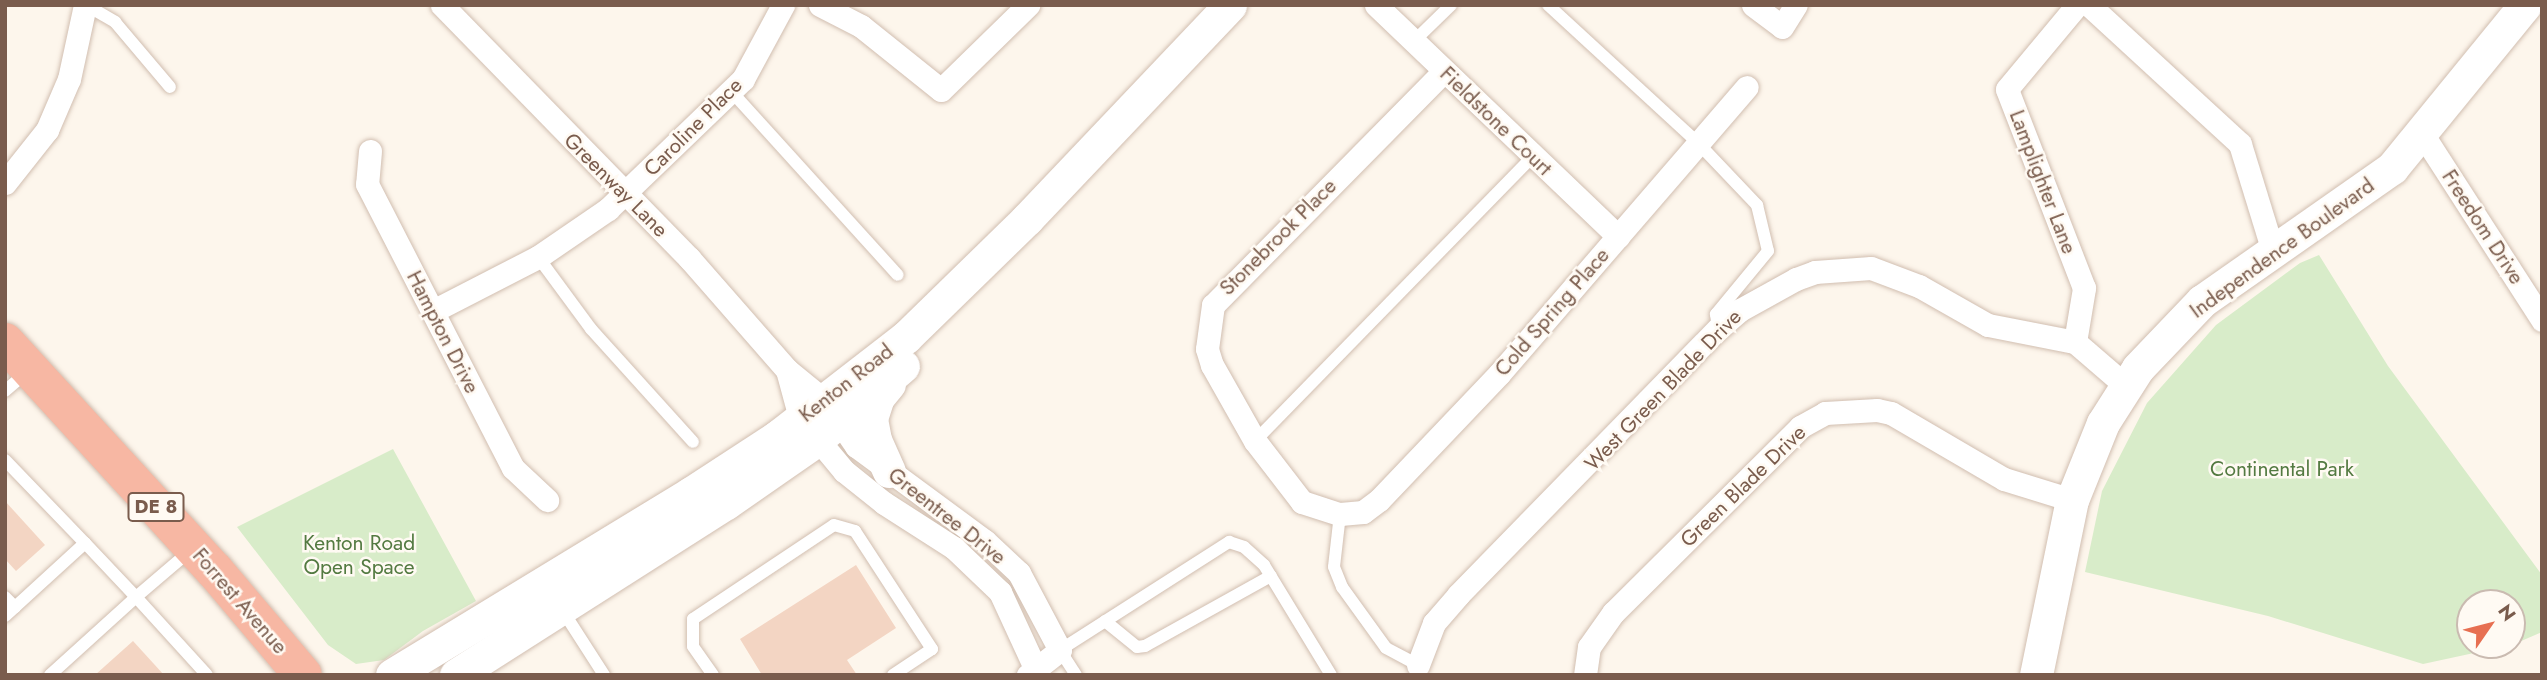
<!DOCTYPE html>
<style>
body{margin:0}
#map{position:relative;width:2547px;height:680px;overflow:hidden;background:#fdf6ec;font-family:Jost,sans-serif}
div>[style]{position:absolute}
.green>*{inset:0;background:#d8ecc9}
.building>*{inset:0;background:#f3d5c3}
.roads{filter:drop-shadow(0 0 2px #d1beb0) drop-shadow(0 0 2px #d1beb0)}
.lane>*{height:12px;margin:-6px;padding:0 6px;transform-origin:6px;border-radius:6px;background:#fff}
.street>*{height:23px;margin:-11.5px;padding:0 11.5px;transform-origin:11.5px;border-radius:11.5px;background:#fff}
.secondary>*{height:33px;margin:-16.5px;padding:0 16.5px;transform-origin:16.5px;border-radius:16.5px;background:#fff}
.highway>*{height:38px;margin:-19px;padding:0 19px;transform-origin:19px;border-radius:19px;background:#f7b7a3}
span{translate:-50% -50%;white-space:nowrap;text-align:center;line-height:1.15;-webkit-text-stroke:5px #fffaf3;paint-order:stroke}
.shield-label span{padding:2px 5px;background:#fffaf3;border:2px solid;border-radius:5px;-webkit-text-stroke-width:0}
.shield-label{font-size:19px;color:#7a5c4d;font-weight:700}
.street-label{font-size:21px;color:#7a5c4d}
.park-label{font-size:21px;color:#537a41}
.frame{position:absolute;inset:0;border:7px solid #7a5c4d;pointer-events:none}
.north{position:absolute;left:2456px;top:589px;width:70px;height:70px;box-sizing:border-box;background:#fffaf3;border:2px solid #cabbb1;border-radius:50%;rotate:55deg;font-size:19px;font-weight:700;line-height:28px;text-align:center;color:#7a5c4d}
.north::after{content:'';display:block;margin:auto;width:24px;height:32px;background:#e76f51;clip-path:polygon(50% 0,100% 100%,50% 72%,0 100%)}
</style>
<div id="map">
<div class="green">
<i style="clip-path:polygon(2319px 255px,2388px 366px,2542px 575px,2542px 632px,2512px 645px,2512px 603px,2470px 603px,2470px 645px,2511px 645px,2423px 664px,2268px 616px,2085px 572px,2102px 491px,2147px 403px,2216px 325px,2300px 263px)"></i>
<i style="clip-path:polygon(393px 449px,476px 601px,423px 631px,384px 660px,356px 664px,328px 645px,237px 527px)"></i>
</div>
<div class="building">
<i style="clip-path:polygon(5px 501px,45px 545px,16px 571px,5px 559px)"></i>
<i style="clip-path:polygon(856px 565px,896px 628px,847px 660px,857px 675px,762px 675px,740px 639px)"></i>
<i style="clip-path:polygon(133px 641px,164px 675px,95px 675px)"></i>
</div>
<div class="roads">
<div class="lane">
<i style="left:86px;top:5px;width:34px;rotate:30deg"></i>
<i style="left:115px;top:22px;width:85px;rotate:49.8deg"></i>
<i style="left:1548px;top:5px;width:204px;rotate:42.6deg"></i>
<i style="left:1698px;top:143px;width:86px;rotate:46.4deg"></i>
<i style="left:1757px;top:205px;width:47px;rotate:76.6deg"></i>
<i style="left:1768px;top:251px;width:82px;rotate:129.5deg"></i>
<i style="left:1716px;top:314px;width:15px;rotate:82deg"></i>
<i style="left:1413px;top:42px;width:53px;rotate:-44.2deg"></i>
<i style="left:731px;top:91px;width:248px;rotate:47.8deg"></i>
<i style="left:538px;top:257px;width:89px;rotate:53.6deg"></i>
<i style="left:591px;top:329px;width:152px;rotate:47.9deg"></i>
<i style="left:5px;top:391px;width:28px;rotate:-41deg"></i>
<i style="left:1255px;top:441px;width:398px;rotate:-45.7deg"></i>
<i style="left:5px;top:460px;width:115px;rotate:46.1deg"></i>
<i style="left:85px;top:543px;width:95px;rotate:137.6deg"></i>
<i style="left:1340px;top:514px;width:53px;rotate:96.5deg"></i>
<i style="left:1334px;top:567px;width:22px;rotate:68deg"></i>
<i style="left:1342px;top:587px;width:75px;rotate:54.2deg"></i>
<i style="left:1386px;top:648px;width:36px;rotate:28deg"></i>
<i style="left:1418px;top:665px;width:5px;rotate:101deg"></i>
<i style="left:85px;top:543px;width:74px;rotate:46.6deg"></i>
<i style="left:136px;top:597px;width:72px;rotate:-40.5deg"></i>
<i style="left:5px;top:597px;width:14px;rotate:45deg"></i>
<i style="left:15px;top:607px;width:13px;rotate:138deg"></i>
<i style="left:561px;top:608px;width:80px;rotate:57.3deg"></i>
<i style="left:1105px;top:621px;width:41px;rotate:39.1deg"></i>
<i style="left:1137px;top:647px;width:8px;rotate:-7deg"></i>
<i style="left:1145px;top:646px;width:144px;rotate:-29.1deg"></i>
<i style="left:50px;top:675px;width:116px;rotate:-42.2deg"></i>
<i style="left:136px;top:597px;width:105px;rotate:47.7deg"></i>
<i style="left:713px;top:675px;width:35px;rotate:-125deg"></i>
<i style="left:693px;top:646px;width:27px;rotate:-90deg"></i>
<i style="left:693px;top:619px;width:169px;rotate:-33.7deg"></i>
<i style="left:834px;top:525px;width:22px;rotate:16deg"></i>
<i style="left:855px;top:531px;width:141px;rotate:56.9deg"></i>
<i style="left:932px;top:649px;width:47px;rotate:146.3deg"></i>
<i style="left:1076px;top:675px;width:30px;rotate:-123deg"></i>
<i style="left:1060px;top:650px;width:201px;rotate:-32.6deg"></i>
<i style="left:1229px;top:542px;width:16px;rotate:18deg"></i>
<i style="left:1244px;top:547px;width:27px;rotate:42deg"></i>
<i style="left:1264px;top:565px;width:129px;rotate:58.7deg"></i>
</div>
<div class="street">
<i style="left:442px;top:5px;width:354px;rotate:45.7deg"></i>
<i style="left:689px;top:258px;width:149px;rotate:48.8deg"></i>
<i style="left:787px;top:370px;width:49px;rotate:39.2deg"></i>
<i style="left:825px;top:401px;width:55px;rotate:55.4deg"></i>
<i style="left:856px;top:446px;width:160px;rotate:36.4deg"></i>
<i style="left:985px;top:541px;width:47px;rotate:43.3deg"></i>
<i style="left:1019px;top:573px;width:87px;rotate:62deg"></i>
<i style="left:1060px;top:650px;width:41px;rotate:142deg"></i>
<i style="left:820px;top:5px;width:46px;rotate:27.1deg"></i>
<i style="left:861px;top:26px;width:102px;rotate:38.7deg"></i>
<i style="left:941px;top:90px;width:122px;rotate:-44.3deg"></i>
<i style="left:1376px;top:5px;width:335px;rotate:43.7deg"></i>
<i style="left:1753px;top:5px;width:36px;rotate:37deg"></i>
<i style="left:1782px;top:27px;width:26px;rotate:-58deg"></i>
<i style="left:2089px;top:5px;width:205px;rotate:42.6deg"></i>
<i style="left:2240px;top:144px;width:112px;rotate:72.9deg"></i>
<i style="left:1444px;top:71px;width:329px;rotate:134.6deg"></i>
<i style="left:1213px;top:305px;width:44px;rotate:97.8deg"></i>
<i style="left:1207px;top:349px;width:17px;rotate:73deg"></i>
<i style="left:1212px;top:365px;width:87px;rotate:60.5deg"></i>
<i style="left:1255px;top:441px;width:77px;rotate:52.4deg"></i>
<i style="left:1302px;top:502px;width:40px;rotate:18deg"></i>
<i style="left:1340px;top:514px;width:23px;rotate:-5deg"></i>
<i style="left:1363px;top:512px;width:20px;rotate:-37deg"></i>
<i style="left:1379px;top:500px;width:174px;rotate:-46.4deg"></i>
<i style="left:1499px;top:374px;width:379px;rotate:-49.2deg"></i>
<i style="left:2423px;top:135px;width:220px;rotate:57.2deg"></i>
<i style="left:370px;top:151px;width:33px;rotate:95deg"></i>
<i style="left:367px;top:184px;width:319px;rotate:62.8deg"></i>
<i style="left:513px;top:468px;width:47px;rotate:43.3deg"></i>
<i style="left:5px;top:183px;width:68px;rotate:-51.6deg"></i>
<i style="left:47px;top:130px;width:56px;rotate:-66.7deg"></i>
<i style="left:69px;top:79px;width:76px;rotate:-77.8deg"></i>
<i style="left:433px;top:311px;width:118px;rotate:-27.2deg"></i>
<i style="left:538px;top:257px;width:85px;rotate:-34.4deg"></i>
<i style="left:608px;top:209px;width:187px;rotate:-43.9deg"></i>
<i style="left:743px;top:79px;width:84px;rotate:-61.6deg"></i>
<i style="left:2075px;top:342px;width:55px;rotate:-80.5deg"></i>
<i style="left:2084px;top:288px;width:213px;rotate:-111.2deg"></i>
<i style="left:2007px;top:89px;width:109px;rotate:-50.2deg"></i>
<i style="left:787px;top:370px;width:50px;rotate:74.8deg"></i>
<i style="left:800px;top:418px;width:69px;rotate:50.3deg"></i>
<i style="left:844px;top:471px;width:51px;rotate:38.7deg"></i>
<i style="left:884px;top:503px;width:83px;rotate:32.7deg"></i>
<i style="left:954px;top:548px;width:64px;rotate:43.7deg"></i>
<i style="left:1000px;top:592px;width:86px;rotate:65.2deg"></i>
<i style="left:1418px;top:665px;width:45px;rotate:-69.1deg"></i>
<i style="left:1434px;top:623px;width:37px;rotate:-49deg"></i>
<i style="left:1458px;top:595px;width:372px;rotate:-45.7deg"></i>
<i style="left:1718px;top:329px;width:29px;rotate:-41deg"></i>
<i style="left:1740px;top:310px;width:64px;rotate:-29deg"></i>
<i style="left:1796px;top:279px;width:20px;rotate:-20deg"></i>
<i style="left:1815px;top:272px;width:56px;rotate:-4.1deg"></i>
<i style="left:1871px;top:268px;width:51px;rotate:20.6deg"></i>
<i style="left:1919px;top:286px;width:79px;rotate:29.5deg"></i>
<i style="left:1988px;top:325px;width:89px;rotate:11.1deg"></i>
<i style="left:2075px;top:342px;width:67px;rotate:40.8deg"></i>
<i style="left:1585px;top:675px;width:28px;rotate:-82deg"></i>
<i style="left:1589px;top:647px;width:42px;rotate:-54.8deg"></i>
<i style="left:1613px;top:613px;width:264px;rotate:-44.8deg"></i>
<i style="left:1800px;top:427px;width:29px;rotate:-29deg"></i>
<i style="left:1825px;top:413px;width:52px;rotate:-3.3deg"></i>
<i style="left:1877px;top:410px;width:14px;rotate:12deg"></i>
<i style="left:1891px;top:413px;width:131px;rotate:30.3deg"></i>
<i style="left:2004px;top:479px;width:71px;rotate:17.2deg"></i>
</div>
<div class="secondary">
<i style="left:889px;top:384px;width:17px;rotate:130deg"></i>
<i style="left:878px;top:397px;width:23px;rotate:108deg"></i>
<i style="left:871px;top:419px;width:21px;rotate:79deg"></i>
<i style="left:875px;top:440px;width:34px;rotate:66deg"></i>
<i style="left:392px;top:675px;width:350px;rotate:-31.3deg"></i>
<i style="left:691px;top:493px;width:103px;rotate:-33.1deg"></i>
<i style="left:777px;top:437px;width:163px;rotate:-37.8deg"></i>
<i style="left:906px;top:337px;width:169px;rotate:-44.3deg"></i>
<i style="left:1027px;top:219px;width:295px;rotate:-46.5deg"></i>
<i style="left:456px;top:675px;width:320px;rotate:-32.5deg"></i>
<i style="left:726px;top:503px;width:112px;rotate:-34.8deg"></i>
<i style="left:818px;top:439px;width:112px;rotate:-40.7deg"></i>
<i style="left:2036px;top:675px;width:179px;rotate:-78.4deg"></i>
<i style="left:2072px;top:500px;width:83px;rotate:-68.1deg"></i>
<i style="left:2103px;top:423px;width:65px;rotate:-57.5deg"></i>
<i style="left:2138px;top:368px;width:93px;rotate:-46.3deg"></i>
<i style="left:2202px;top:301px;width:232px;rotate:-35deg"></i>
<i style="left:2392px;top:168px;width:210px;rotate:-50.8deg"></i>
</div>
<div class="highway">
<i style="left:5px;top:342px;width:311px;rotate:47.5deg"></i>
<i style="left:215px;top:571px;width:136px;rotate:49.8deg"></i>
</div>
</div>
<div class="shield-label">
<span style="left:156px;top:507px">DE 8</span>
</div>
<div class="street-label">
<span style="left:1496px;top:121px;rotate:44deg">Fieldstone Court</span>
<span style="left:693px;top:127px;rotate:-45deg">Caroline Place</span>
<span style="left:2043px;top:182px;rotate:69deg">Lamplighter Lane</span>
<span style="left:616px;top:185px;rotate:45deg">Greenway Lane</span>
<span style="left:2483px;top:227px;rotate:57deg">Freedom Drive</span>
<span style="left:1278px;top:237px;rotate:-45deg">Stonebrook Place</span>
<span style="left:2282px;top:248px;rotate:-36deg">Independence Boulevard</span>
<span style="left:1552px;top:312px;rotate:-49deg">Cold Spring Place</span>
<span style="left:443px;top:332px;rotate:63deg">Hampton Drive</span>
<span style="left:846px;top:383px;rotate:-38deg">Kenton Road</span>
<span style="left:1663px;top:390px;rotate:-46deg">West Green Blade Drive</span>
<span style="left:1743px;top:486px;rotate:-44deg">Green Blade Drive</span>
<span style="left:947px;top:516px;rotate:38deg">Greentree Drive</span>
<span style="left:240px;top:601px;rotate:49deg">Forrest Avenue</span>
</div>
<div class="park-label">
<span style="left:2282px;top:469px">Continental Park</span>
<span style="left:359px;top:555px">Kenton Road<br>Open Space</span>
</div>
<div class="frame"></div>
<div class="north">N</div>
</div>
